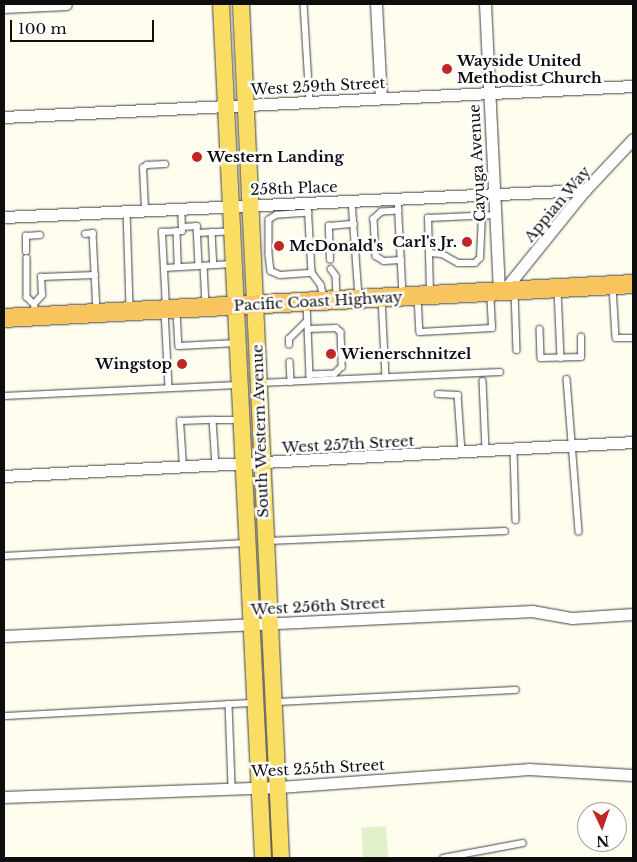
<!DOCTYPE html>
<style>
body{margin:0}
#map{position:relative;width:637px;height:862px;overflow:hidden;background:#fffdee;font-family:"Libre Baskerville",serif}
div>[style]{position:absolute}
.pitch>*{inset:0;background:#e1f1ca;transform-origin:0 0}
.roads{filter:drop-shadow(0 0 1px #414141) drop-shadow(0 0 1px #414141)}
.service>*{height:5.5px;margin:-2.75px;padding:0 2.75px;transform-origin:2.75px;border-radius:2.75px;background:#fff}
.minor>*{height:11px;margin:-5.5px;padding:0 5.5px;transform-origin:5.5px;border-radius:5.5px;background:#fff}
.primary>*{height:16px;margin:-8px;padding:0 8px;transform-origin:8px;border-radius:8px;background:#fade64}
.trunk>*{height:18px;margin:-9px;padding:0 9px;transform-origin:9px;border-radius:9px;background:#f8c45d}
.dots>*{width:14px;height:14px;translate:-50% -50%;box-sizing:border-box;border:2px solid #fff;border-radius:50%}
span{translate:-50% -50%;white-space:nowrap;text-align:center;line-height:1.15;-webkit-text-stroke:5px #fff;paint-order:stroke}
.poi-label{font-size:15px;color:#0e0e0e;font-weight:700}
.left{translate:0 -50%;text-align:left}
.right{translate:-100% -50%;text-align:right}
.street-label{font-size:15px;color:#0e0e0e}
.frame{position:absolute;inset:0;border:5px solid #0e0e0e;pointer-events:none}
.north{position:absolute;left:577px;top:802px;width:50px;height:50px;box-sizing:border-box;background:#fff;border:1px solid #9f9f9f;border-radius:50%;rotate:177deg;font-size:14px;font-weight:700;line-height:20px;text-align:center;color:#0e0e0e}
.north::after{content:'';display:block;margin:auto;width:18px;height:22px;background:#bf2624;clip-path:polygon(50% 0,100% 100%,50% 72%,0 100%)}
.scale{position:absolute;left:10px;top:20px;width:144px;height:22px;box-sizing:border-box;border:2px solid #0e0e0e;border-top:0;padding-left:6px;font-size:15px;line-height:18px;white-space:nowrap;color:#0e0e0e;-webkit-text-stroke:4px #fff;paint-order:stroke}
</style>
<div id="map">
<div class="pitch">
<i style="left:386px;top:826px;width:32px;height:25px;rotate:86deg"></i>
</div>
<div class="roads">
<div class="service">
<i style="left:304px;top:4px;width:97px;rotate:86.5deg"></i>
<i style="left:398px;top:199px;width:95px;rotate:87deg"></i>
<i style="left:352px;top:201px;width:95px;rotate:85.8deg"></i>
<i style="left:308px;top:203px;width:70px;rotate:86.7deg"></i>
<i style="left:312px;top:273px;width:15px;rotate:53deg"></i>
<i style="left:321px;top:285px;width:13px;rotate:77deg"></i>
<i style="left:145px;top:210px;width:42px;rotate:-92.7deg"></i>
<i style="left:143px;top:168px;width:5px;rotate:-37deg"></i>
<i style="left:147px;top:165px;width:18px;rotate:-3deg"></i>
<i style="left:127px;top:211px;width:98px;rotate:88.2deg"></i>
<i style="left:399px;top:211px;width:17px;rotate:177deg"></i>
<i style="left:382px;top:212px;width:11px;rotate:139deg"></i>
<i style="left:374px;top:219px;width:37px;rotate:87deg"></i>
<i style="left:376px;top:256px;width:9px;rotate:32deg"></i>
<i style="left:384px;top:261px;width:17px;rotate:-3deg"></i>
<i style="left:309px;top:213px;width:32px;rotate:176deg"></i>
<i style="left:277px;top:215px;width:9px;rotate:148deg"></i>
<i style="left:269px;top:220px;width:35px;rotate:90deg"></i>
<i style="left:269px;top:255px;width:16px;rotate:83deg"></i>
<i style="left:271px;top:271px;width:10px;rotate:24deg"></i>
<i style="left:280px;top:275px;width:32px;rotate:-4deg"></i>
<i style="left:182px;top:227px;width:15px;rotate:-4deg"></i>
<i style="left:197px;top:226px;width:40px;rotate:87.1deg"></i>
<i style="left:177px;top:231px;width:36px;rotate:88deg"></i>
<i style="left:212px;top:232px;width:33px;rotate:87deg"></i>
<i style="left:197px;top:233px;width:34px;rotate:-3deg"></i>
<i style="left:85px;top:234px;width:8px;rotate:-7deg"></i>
<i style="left:93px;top:233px;width:78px;rotate:87.1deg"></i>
<i style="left:26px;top:252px;width:16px;rotate:-90deg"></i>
<i style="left:26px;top:236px;width:14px;rotate:-4deg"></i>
<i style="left:429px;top:253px;width:13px;rotate:4deg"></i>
<i style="left:442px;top:254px;width:18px;rotate:29deg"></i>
<i style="left:458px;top:263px;width:17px"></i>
<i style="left:475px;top:263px;width:7px;rotate:-45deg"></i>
<i style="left:480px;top:258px;width:43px;rotate:-87.3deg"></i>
<i style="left:27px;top:258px;width:39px;rotate:90deg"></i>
<i style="left:27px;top:297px;width:10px;rotate:45deg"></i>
<i style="left:330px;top:260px;width:34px;rotate:-92deg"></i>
<i style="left:329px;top:226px;width:25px;rotate:-5deg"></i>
<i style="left:204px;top:266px;width:40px;rotate:87.1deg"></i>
<i style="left:164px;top:268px;width:69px;rotate:-3.3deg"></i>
<i style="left:331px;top:269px;width:9px;rotate:54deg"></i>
<i style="left:336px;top:276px;width:22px;rotate:87deg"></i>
<i style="left:613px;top:287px;width:51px;rotate:86.6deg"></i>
<i style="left:616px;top:338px;width:17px"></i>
<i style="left:558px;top:290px;width:68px;rotate:87.5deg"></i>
<i style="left:515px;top:291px;width:59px;rotate:88.1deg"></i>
<i style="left:430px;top:292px;width:74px;rotate:-91.5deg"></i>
<i style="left:428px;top:218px;width:67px;rotate:-2.6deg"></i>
<i style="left:418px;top:297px;width:35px;rotate:87deg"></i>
<i style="left:420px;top:332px;width:72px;rotate:-3.2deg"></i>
<i style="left:492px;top:328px;width:33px;rotate:-93deg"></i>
<i style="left:382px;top:299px;width:78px;rotate:87.1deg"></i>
<i style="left:307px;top:304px;width:73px;rotate:87.6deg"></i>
<i style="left:166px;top:307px;width:75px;rotate:-93.1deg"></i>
<i style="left:162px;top:232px;width:20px;rotate:-3deg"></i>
<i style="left:182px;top:231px;width:23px;rotate:-92deg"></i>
<i style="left:165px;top:311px;width:77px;rotate:87deg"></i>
<i style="left:177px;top:311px;width:35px;rotate:87deg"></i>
<i style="left:179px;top:346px;width:58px;rotate:-3deg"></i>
<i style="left:35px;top:313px;width:9px;rotate:-96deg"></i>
<i style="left:34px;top:304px;width:12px;rotate:-48deg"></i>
<i style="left:42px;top:295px;width:18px;rotate:-93deg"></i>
<i style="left:41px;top:277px;width:54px;rotate:-2.1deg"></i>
<i style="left:308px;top:329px;width:28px;rotate:-2deg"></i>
<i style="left:336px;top:328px;width:6px;rotate:39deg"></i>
<i style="left:341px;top:332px;width:35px;rotate:88deg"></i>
<i style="left:342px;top:367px;width:10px;rotate:135deg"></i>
<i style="left:335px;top:374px;width:25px;rotate:178deg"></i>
<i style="left:540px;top:329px;width:29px;rotate:88deg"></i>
<i style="left:541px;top:358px;width:40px;rotate:-1.4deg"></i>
<i style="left:581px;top:357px;width:20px;rotate:-90deg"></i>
<i style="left:289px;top:345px;width:6px;rotate:-90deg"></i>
<i style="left:289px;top:339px;width:25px;rotate:-45deg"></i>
<i style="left:290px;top:362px;width:20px;rotate:87deg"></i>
<i style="left:567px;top:379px;width:153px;rotate:85.5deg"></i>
<i style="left:483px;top:381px;width:70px;rotate:87.5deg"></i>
<i style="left:260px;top:383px;width:240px;rotate:-2.6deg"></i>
<i style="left:438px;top:394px;width:20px;rotate:3deg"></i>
<i style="left:458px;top:395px;width:57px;rotate:86deg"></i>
<i style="left:4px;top:396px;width:233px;rotate:-2.7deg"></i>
<i style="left:213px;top:420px;width:28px"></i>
<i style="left:514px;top:449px;width:71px;rotate:88.4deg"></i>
<i style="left:183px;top:467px;width:46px;rotate:-93.7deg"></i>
<i style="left:180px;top:421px;width:33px;rotate:-2deg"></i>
<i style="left:213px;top:420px;width:46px;rotate:86.3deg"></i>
<i style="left:268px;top:541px;width:237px;rotate:-2.4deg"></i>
<i style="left:4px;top:556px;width:242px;rotate:-3.1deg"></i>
<i style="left:276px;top:702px;width:240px;rotate:-2.9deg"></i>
<i style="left:229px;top:704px;width:83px;rotate:87.9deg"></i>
<i style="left:4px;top:716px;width:249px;rotate:-3deg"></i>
<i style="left:443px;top:858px;width:81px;rotate:-10.6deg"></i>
</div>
<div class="minor">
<i style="left:376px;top:4px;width:94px;rotate:87deg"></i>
<i style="left:485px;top:4px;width:286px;rotate:87.2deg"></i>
<i style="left:4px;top:7px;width:62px;rotate:-2.8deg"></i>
<i style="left:4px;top:117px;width:630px;rotate:-2.82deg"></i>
<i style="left:4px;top:217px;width:582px;rotate:-2.66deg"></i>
<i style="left:505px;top:289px;width:127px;rotate:-51.1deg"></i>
<i style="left:585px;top:190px;width:70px;rotate:-46.7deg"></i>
<i style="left:4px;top:476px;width:630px;rotate:-3.09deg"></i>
<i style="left:4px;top:636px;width:529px;rotate:-2.71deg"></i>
<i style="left:532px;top:611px;width:41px;rotate:9.9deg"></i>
<i style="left:572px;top:618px;width:61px;rotate:-3.8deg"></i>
<i style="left:4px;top:797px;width:275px;rotate:-2.1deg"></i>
<i style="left:279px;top:787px;width:250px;rotate:-4.1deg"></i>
<i style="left:528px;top:769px;width:105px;rotate:3.3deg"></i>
</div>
<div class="primary">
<i style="left:221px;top:4px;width:855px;rotate:87.18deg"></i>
<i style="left:241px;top:4px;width:855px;rotate:87.32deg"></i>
</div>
<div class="trunk">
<i style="left:4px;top:318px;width:630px;rotate:-3.09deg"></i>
</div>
</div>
<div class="dots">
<i style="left:447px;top:69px;background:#bf2624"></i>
<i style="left:197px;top:157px;background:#bf2624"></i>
<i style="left:467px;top:242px;background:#bf2624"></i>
<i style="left:279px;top:246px;background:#bf2624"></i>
<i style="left:331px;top:354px;background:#bf2624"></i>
<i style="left:182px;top:364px;background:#bf2624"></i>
</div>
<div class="poi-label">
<span class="left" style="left:457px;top:69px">Wayside United<br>Methodist Church</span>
<span class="left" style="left:207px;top:157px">Western Landing</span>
<span class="right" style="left:457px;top:242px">Carl's Jr.</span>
<span class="left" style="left:289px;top:246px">McDonald's</span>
<span class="left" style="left:341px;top:354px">Wienerschnitzel</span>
<span class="right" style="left:172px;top:364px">Wingstop</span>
</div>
<div class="street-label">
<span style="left:318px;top:86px;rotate:-3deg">West 259th Street</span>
<span style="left:477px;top:163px;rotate:-93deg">Cayuga Avenue</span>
<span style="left:294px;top:188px;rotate:-2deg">258th Place</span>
<span style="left:557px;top:204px;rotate:-50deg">Appian Way</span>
<span style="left:318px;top:301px;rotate:-3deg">Pacific Coast Highway</span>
<span style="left:260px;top:431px;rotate:-92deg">South Western Avenue</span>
<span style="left:348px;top:444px;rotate:-3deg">West 257th Street</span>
<span style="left:318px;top:606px;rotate:-3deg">West 256th Street</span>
<span style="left:318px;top:768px;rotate:-3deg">West 255th Street</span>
</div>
<div class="frame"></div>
<div class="north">N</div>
<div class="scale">100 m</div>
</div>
